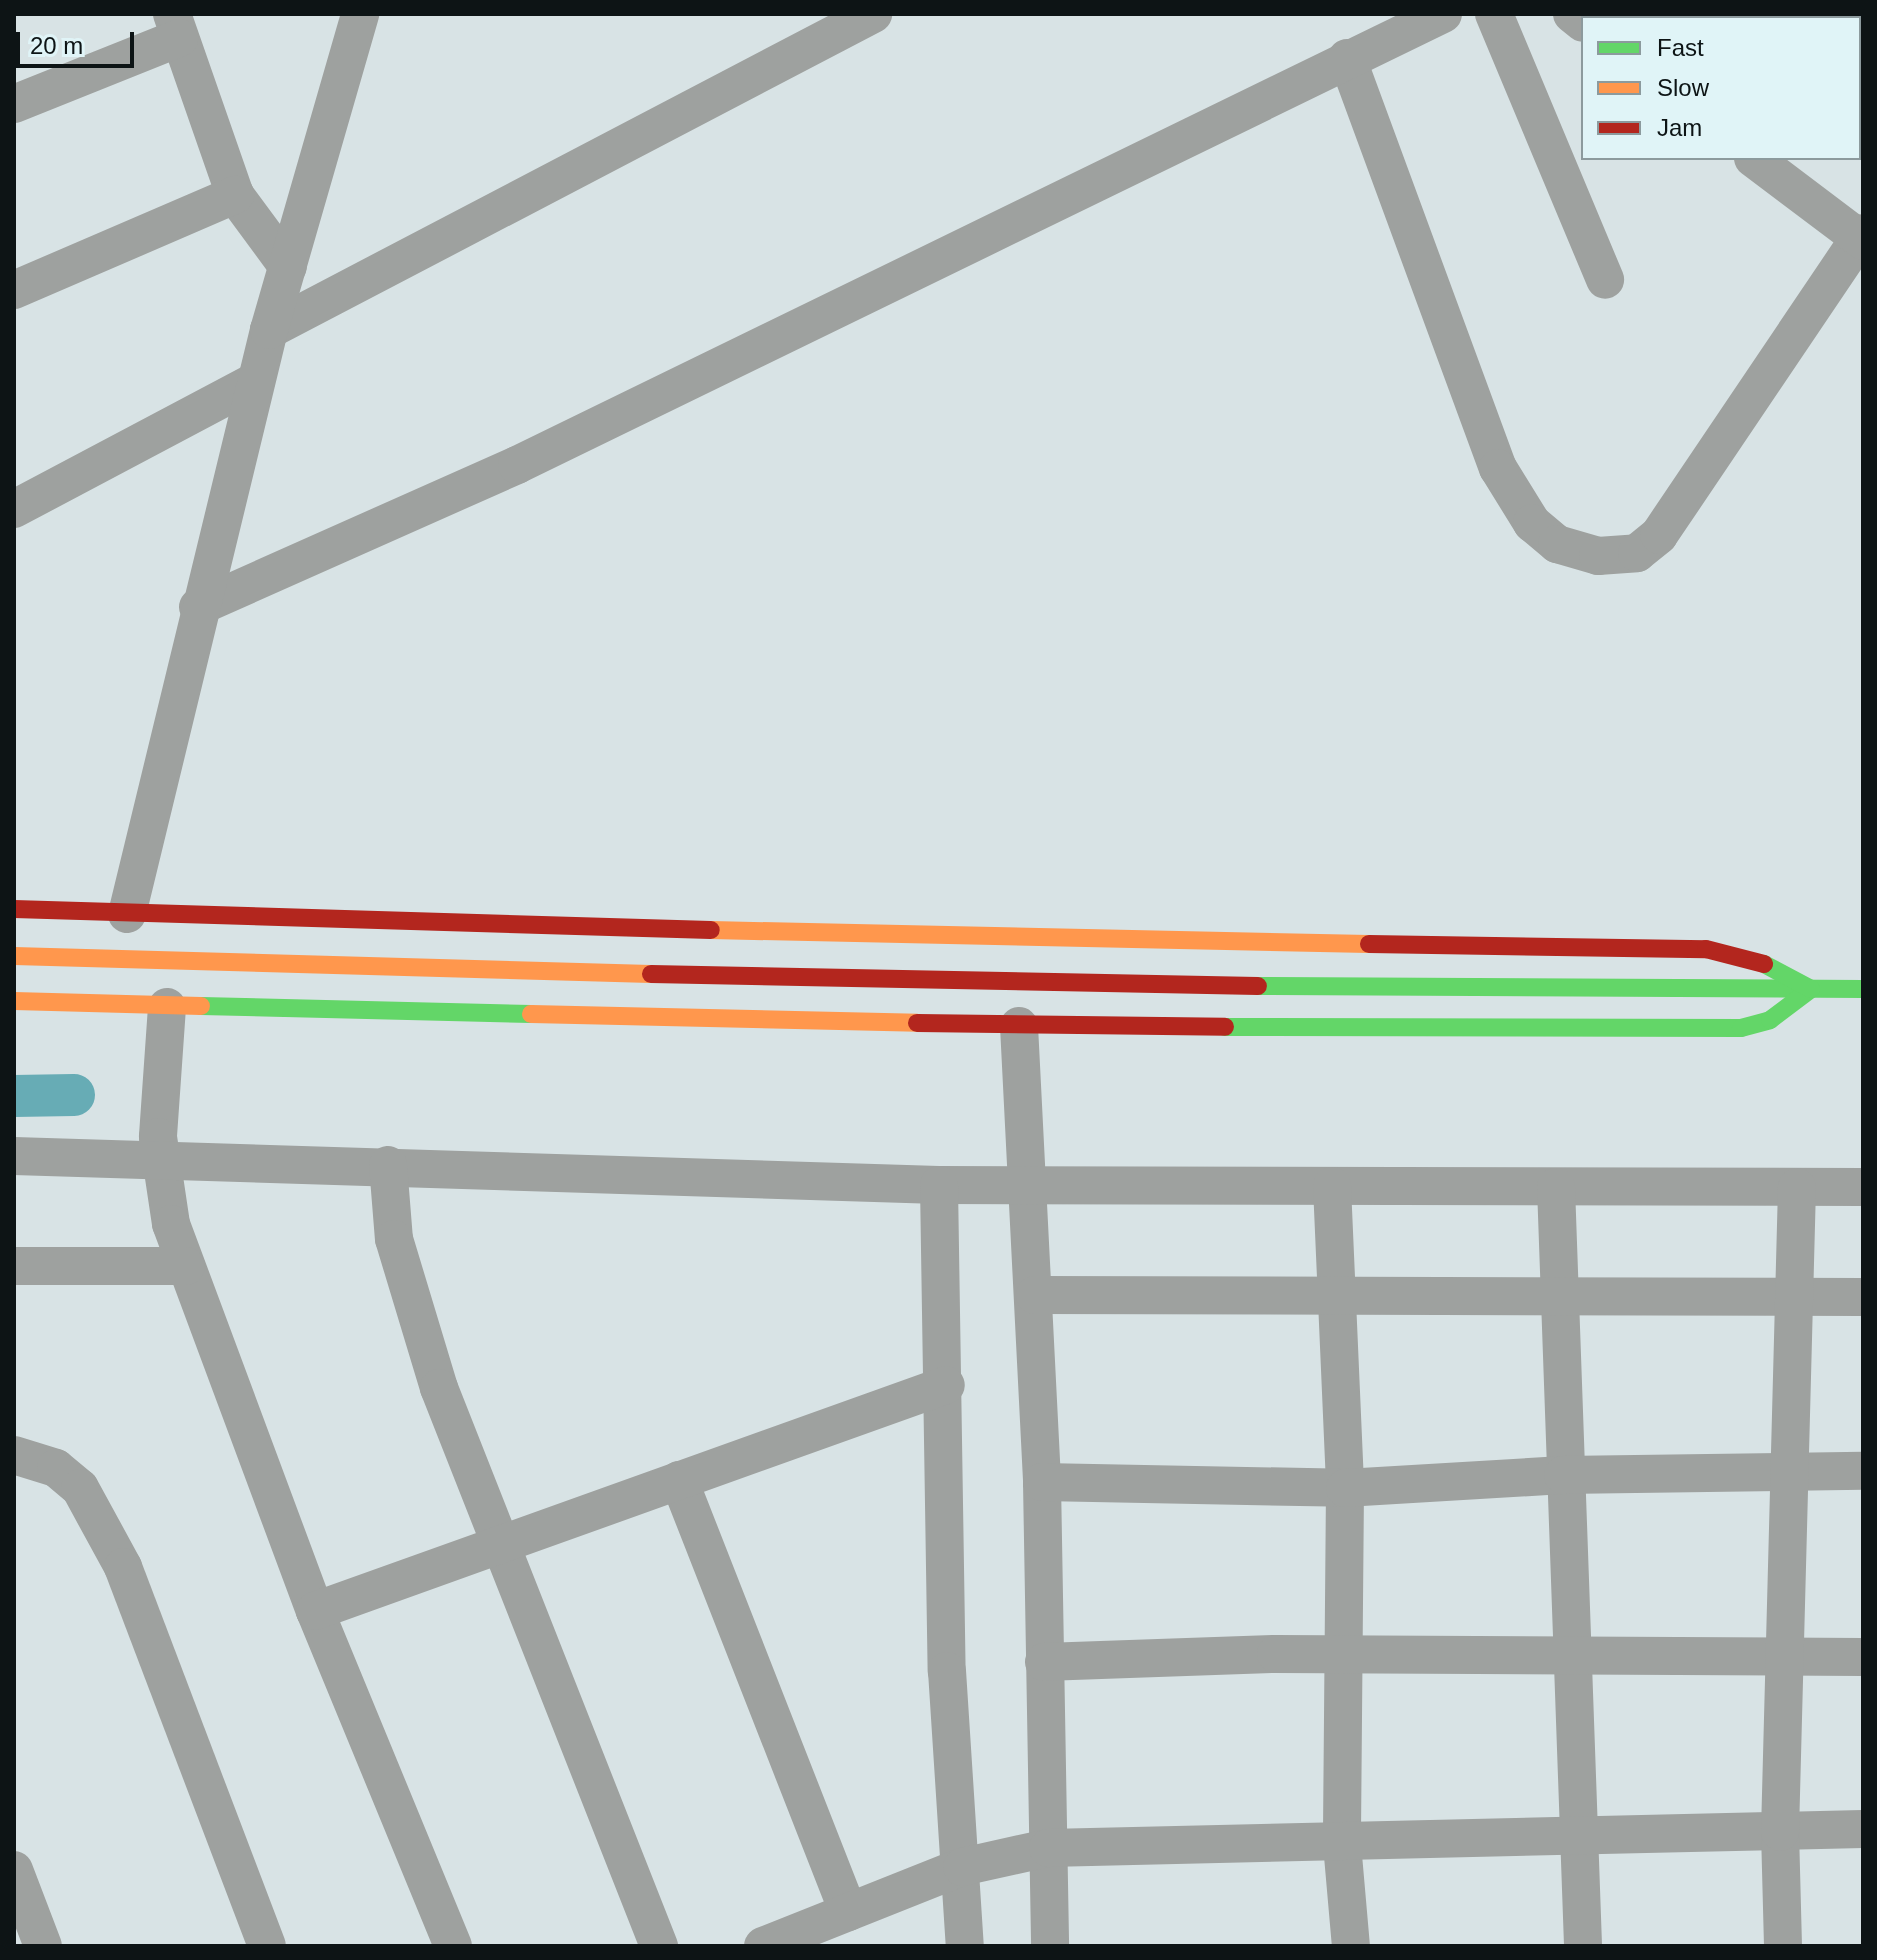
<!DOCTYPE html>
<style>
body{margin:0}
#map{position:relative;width:1877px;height:1960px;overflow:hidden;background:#d8e3e5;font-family:Helvetica,sans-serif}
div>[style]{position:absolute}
.canal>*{height:42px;margin:-21px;padding:0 21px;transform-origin:21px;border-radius:21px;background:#67acb5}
.street>*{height:38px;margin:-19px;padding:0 19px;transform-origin:19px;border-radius:19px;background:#9ea19f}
.fast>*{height:18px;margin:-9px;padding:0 9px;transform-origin:9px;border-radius:9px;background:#63d668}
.slow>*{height:18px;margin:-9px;padding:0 9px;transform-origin:9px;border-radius:9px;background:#ff974d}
.jam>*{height:18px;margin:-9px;padding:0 9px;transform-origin:9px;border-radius:9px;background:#b3261e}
span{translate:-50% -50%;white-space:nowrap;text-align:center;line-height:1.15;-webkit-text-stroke:6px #e0f4f7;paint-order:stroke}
.frame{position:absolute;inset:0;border:16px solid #0d1415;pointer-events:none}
.legend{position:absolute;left:1581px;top:16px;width:280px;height:144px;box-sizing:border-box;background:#e0f4f7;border:2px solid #8c9a9d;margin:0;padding:10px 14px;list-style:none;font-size:24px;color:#0d1415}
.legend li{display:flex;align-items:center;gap:16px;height:40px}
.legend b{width:40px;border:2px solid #8c9a9d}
.scale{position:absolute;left:16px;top:32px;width:118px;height:36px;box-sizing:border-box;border:4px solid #0d1415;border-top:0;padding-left:10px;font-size:24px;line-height:28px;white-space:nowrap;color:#0d1415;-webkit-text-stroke:6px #e0f4f7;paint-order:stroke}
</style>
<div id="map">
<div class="canal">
<i style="left:14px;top:1096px;width:60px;rotate:-1deg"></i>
</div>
<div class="street">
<i style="left:172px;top:14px;width:192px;rotate:70.8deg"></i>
<i style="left:235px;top:195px;width:89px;rotate:53.6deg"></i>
<i style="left:1494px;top:14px;width:288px;rotate:67.3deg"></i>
<i style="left:1572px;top:14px;width:14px;rotate:39deg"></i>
<i style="left:1347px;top:58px;width:437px;rotate:69.8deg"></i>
<i style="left:1498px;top:468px;width:65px;rotate:58.3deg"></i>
<i style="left:1532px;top:523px;width:33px;rotate:40deg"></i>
<i style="left:1557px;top:544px;width:43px;rotate:16.3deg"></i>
<i style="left:1598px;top:556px;width:39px;rotate:-4deg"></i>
<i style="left:1637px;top:553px;width:28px;rotate:-39deg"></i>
<i style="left:1659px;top:535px;width:364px;rotate:-56deg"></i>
<i style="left:14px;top:104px;width:178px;rotate:-21.8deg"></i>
<i style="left:1753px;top:158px;width:138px;rotate:37deg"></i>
<i style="left:14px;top:290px;width:241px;rotate:-23.3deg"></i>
<i style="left:269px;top:330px;width:682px;rotate:-27.62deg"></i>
<i style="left:14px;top:509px;width:274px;rotate:-27.9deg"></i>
<i style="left:198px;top:607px;width:349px;rotate:-24deg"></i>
<i style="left:517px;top:465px;width:1030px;rotate:-25.97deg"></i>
<i style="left:127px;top:914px;width:601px;rotate:-76.33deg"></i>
<i style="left:269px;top:330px;width:329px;rotate:-73.9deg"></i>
<i style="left:167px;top:1007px;width:130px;rotate:94deg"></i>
<i style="left:158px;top:1137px;width:88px;rotate:81.5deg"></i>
<i style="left:171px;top:1224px;width:413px;rotate:69.6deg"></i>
<i style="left:315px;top:1611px;width:362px;rotate:67.6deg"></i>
<i style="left:1019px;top:1026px;width:457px;rotate:87.1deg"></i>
<i style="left:1042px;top:1482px;width:464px;rotate:89deg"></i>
<i style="left:14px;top:1156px;width:925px;rotate:1.8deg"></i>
<i style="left:939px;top:1185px;width:924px;rotate:0.12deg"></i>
<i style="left:388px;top:1165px;width:74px;rotate:85.4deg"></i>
<i style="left:394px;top:1239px;width:156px;rotate:73.2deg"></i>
<i style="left:439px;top:1388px;width:600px;rotate:68.48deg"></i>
<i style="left:939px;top:1185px;width:486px;rotate:89.1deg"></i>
<i style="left:947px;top:1671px;width:276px;rotate:86.3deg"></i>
<i style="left:1332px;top:1186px;width:302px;rotate:87.5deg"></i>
<i style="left:1345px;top:1488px;width:356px;rotate:90.5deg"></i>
<i style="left:1342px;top:1844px;width:102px;rotate:85deg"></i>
<i style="left:1556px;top:1187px;width:759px;rotate:87.96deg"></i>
<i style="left:14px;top:1266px;width:172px"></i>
<i style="left:1035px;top:1295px;width:828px;rotate:0.14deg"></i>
<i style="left:14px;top:1455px;width:44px;rotate:17.2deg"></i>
<i style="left:56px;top:1468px;width:31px;rotate:40deg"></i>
<i style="left:80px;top:1488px;width:90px;rotate:61.4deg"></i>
<i style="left:123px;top:1567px;width:405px;rotate:69.2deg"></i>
<i style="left:679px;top:1480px;width:464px;rotate:68.6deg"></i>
<i style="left:1042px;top:1482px;width:303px;rotate:1.1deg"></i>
<i style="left:1345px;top:1488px;width:218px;rotate:-3.4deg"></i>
<i style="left:1563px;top:1475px;width:300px;rotate:-0.8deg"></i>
<i style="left:315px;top:1611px;width:670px;rotate:-19.71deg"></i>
<i style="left:1044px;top:1662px;width:232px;rotate:-2deg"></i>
<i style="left:1276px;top:1654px;width:587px;rotate:0.29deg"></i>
<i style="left:14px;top:1870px;width:81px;rotate:69.1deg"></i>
<i style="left:763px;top:1946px;width:214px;rotate:-21.7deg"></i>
<i style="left:962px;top:1867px;width:88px;rotate:-12.5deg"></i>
<i style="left:1048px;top:1848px;width:815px;rotate:-1.34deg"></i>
<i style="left:1783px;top:1946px;width:114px;rotate:-91.5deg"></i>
<i style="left:1780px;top:1832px;width:645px;rotate:-88.49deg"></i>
</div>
<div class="fast">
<i style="left:1258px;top:986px;width:605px;rotate:0.28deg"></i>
<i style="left:201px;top:1006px;width:330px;rotate:1.4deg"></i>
<i style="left:1225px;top:1027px;width:516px;rotate:0.11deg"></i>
<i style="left:1741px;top:1028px;width:30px;rotate:-15deg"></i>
<i style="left:1770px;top:1020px;width:51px;rotate:-37.1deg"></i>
<i style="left:1811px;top:989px;width:53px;rotate:-152deg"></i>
</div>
<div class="slow">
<i style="left:711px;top:930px;width:658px;rotate:1.22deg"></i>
<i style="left:14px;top:956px;width:637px;rotate:1.62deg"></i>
<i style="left:14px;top:1001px;width:187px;rotate:1.5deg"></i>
<i style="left:531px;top:1014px;width:386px;rotate:1.3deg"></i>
</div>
<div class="jam">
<i style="left:14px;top:909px;width:697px;rotate:1.73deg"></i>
<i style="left:1369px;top:944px;width:337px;rotate:0.9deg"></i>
<i style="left:1706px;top:949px;width:60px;rotate:14.5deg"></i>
<i style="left:651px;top:974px;width:607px;rotate:1.13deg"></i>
<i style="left:917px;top:1023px;width:308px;rotate:0.7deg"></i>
</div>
<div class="frame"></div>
<ul class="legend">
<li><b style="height:10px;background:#63d668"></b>Fast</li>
<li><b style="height:10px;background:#ff974d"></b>Slow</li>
<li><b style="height:10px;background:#b3261e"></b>Jam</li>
</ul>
<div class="scale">20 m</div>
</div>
